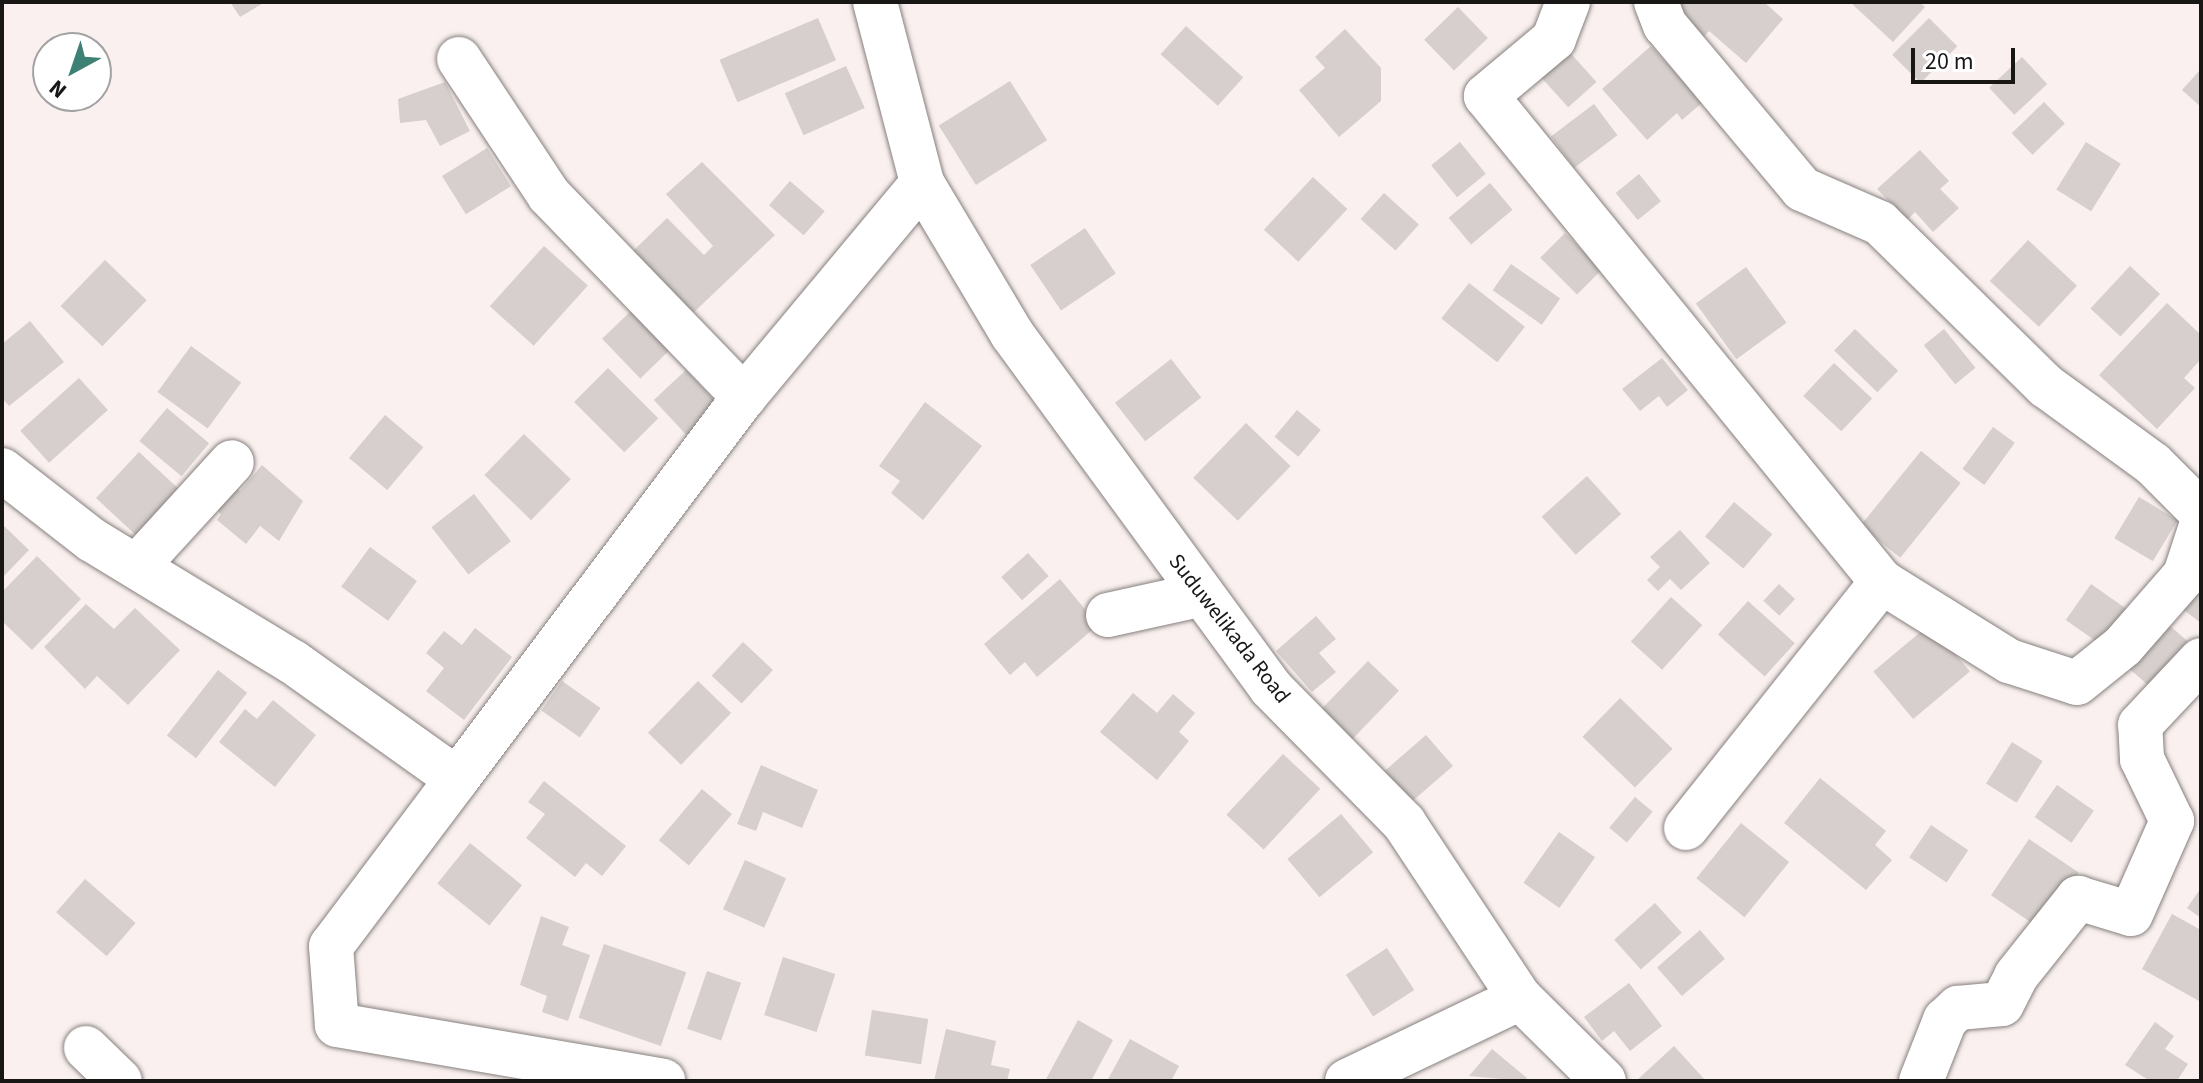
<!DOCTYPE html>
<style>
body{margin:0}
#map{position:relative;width:2203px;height:1083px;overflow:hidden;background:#f9f0ef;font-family:"Source Sans 3",sans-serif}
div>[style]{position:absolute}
.building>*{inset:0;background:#d6cfcd;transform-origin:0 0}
.roads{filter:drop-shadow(0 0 2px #87807e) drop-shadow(0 0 2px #87807e)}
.minor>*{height:44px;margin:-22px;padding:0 22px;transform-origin:22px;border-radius:22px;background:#fff}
span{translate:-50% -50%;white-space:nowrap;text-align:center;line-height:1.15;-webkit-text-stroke:7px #fff;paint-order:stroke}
.street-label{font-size:22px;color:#191616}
.frame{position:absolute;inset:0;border:4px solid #191616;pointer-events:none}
.north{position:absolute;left:32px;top:32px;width:80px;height:80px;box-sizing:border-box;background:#fff;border:2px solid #a3a2a2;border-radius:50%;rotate:220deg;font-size:22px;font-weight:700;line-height:32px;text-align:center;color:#191616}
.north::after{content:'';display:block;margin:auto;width:28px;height:36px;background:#3d8074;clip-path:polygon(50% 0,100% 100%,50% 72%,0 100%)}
.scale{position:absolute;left:1911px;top:48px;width:104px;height:36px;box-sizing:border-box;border:4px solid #191616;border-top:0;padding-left:10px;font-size:24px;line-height:28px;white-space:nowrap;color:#191616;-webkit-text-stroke:6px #fff;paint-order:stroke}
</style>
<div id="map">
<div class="building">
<i style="clip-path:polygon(230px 2px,265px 2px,240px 17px)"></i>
<i style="clip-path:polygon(1677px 2px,1764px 2px,1783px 19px,1746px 63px,1709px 31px,1698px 44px)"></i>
<i style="clip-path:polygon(1850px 2px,1919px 2px,1925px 7px,1893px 42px)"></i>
<i style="left:1458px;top:7px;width:43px;height:47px;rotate:46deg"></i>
<i style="left:818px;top:18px;width:46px;height:107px;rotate:67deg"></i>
<i style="left:1929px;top:18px;width:40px;height:52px;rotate:45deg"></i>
<i style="left:1186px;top:26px;width:77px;height:38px;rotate:42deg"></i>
<i style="clip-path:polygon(1345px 29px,1381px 68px,1381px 101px,1339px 137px,1299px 90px,1325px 68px,1315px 57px)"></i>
<i style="clip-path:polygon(1651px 46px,1691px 90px,1698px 84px,1709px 97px,1682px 120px,1677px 113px,1647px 140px,1602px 89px)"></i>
<i style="left:1565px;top:47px;width:47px;height:38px;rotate:48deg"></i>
<i style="left:2022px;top:57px;width:37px;height:45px;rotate:47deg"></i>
<i style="left:846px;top:66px;width:46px;height:67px;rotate:66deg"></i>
<i style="clip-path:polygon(2201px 69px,2201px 107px,2182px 90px)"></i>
<i style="left:1010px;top:81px;width:70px;height:84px;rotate:58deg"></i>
<i style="clip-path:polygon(445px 82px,470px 131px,440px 146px,426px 120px,400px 123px,398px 99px)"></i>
<i style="left:2044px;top:102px;width:30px;height:45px;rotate:46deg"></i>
<i style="left:1594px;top:104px;width:39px;height:54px;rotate:53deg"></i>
<i style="left:1460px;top:142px;width:41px;height:37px;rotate:51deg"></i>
<i style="left:2086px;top:142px;width:41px;height:56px;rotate:32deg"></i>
<i style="left:487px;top:148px;width:45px;height:53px;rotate:58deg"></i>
<i style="clip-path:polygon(1920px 150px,1949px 181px,1940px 189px,1959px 208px,1933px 232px,1915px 212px,1907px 220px,1877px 189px)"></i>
<i style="clip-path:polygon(702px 162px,775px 235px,692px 314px,631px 253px,667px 218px,704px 255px,713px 246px,666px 194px)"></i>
<i style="left:1639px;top:174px;width:35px;height:30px;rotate:51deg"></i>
<i style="left:1313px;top:177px;width:47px;height:72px;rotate:43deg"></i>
<i style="left:790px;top:181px;width:46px;height:32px;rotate:41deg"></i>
<i style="left:1490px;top:183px;width:35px;height:54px;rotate:50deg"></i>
<i style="left:1384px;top:193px;width:47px;height:35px;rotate:42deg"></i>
<i style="left:1085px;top:228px;width:55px;height:66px;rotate:56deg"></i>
<i style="left:1565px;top:233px;width:52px;height:35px;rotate:45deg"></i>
<i style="left:2028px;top:240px;width:67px;height:56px;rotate:43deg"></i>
<i style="left:544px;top:246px;width:59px;height:81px;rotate:42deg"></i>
<i style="left:105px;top:260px;width:58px;height:64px;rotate:44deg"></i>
<i style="left:1511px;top:264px;width:60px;height:32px;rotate:35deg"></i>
<i style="left:2130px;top:266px;width:41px;height:58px;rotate:43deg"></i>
<i style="left:1746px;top:267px;width:69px;height:62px;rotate:54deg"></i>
<i style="left:1469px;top:283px;width:71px;height:45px;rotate:38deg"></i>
<i style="clip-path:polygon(2167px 303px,2201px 335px,2201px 359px,2184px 378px,2195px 388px,2157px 429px,2099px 375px)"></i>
<i style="left:633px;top:309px;width:55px;height:43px;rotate:46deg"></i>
<i style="clip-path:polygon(30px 321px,64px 362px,9px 406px,2px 398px,2px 344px)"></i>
<i style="left:1855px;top:329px;width:60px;height:30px;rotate:44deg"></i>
<i style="left:1944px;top:329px;width:50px;height:26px;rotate:51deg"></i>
<i style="left:191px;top:346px;width:62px;height:57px;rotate:36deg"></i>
<i style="clip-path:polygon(1662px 358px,1688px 390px,1667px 407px,1659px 396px,1640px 411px,1622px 389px)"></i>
<i style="left:1171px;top:359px;width:49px;height:71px;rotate:52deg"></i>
<i style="left:1834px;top:363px;width:52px;height:45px;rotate:43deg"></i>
<i style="left:608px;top:368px;width:71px;height:48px;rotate:45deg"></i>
<i style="left:686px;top:370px;width:54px;height:44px;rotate:47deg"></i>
<i style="left:79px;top:378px;width:43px;height:79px;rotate:48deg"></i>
<i style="clip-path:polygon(925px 402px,982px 446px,923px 520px,891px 493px,900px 481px,879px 466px)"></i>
<i style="left:167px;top:408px;width:55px;height:43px;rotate:40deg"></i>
<i style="left:1297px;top:410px;width:31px;height:35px;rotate:40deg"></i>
<i style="left:385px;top:415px;width:50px;height:56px;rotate:40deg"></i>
<i style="left:1246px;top:423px;width:62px;height:76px;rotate:44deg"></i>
<i style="left:1993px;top:427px;width:27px;height:52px;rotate:36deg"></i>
<i style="left:524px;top:434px;width:65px;height:57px;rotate:44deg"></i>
<i style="left:1921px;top:451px;width:51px;height:96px;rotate:39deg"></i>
<i style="left:139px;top:452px;width:66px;height:63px;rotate:43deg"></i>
<i style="clip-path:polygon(262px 465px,303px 501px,279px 541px,260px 526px,246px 544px,217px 520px,221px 514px,213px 508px,232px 485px,240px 491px)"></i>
<i style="left:1587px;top:476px;width:51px;height:61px;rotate:48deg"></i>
<i style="left:474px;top:494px;width:60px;height:54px;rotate:52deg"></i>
<i style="left:2139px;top:497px;width:45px;height:48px;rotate:31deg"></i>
<i style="left:1734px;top:502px;width:50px;height:45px;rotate:40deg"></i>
<i style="clip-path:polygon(2px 524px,29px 550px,2px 578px)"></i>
<i style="clip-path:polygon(1680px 530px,1710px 563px,1681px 590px,1670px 579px,1658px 591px,1647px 580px,1660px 567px,1650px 557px)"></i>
<i style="left:370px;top:547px;width:58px;height:49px;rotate:36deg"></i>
<i style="left:1028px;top:553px;width:31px;height:36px;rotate:48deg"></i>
<i style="clip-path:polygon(37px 556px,81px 599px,32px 650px,2px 621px,2px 592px)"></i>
<i style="clip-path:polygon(2201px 572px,2201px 623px,2177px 605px)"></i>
<i style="clip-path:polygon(1060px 579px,1098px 625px,1037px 677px,1025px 662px,1010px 675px,984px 644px)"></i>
<i style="left:1779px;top:584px;width:22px;height:23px;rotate:43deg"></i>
<i style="left:2091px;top:584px;width:47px;height:44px;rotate:35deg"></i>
<i style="left:1671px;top:597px;width:42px;height:60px;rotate:42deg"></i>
<i style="left:1748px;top:601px;width:63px;height:45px;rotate:42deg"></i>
<i style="clip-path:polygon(86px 604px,114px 629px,135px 608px,180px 650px,128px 705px,97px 676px,85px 689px,44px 647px)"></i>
<i style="clip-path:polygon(1316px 616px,1336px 639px,1319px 653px,1336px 672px,1312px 692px,1276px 651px)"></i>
<i style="left:2162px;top:619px;width:45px;height:59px;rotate:41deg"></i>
<i style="left:1930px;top:624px;width:62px;height:74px;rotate:50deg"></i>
<i style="clip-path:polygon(475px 628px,512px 657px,464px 720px,426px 691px,444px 668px,426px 653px,444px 631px,462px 645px)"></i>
<i style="left:743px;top:642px;width:41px;height:46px;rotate:43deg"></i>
<i style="left:1368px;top:661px;width:43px;height:70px;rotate:44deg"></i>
<i style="left:218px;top:670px;width:37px;height:83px;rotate:38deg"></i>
<i style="left:562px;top:681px;width:47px;height:36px;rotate:35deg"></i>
<i style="left:698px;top:681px;width:46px;height:72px;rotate:44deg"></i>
<i style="clip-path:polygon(1133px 693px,1157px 713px,1173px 694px,1195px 713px,1179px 732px,1189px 741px,1157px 780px,1100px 732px)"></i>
<i style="left:1620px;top:698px;width:73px;height:54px;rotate:44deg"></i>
<i style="clip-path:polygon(273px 700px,316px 735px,275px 787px,219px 742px,245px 709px,257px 719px)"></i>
<i style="left:1426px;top:735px;width:41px;height:57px;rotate:49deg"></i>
<i style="left:2012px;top:742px;width:36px;height:49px;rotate:32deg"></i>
<i style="left:1283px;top:754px;width:51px;height:83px;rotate:43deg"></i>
<i style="clip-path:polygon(761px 765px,818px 790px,802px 828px,763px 812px,756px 831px,737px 824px)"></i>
<i style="clip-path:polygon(1820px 778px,1886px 831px,1875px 845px,1892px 860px,1866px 890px,1784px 823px)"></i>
<i style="clip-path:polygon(544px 781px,626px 846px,602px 876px,586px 863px,575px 877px,526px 838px,545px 814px,528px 802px)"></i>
<i style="left:2057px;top:785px;width:45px;height:39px;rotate:35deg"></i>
<i style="left:702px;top:789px;width:39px;height:67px;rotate:40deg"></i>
<i style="left:1635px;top:797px;width:23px;height:40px;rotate:40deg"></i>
<i style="left:1341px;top:814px;width:50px;height:70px;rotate:50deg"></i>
<i style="left:1741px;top:823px;width:62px;height:71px;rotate:39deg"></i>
<i style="left:1931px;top:825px;width:45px;height:39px;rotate:34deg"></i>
<i style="left:1559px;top:832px;width:44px;height:62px;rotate:35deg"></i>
<i style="left:2029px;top:839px;width:60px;height:68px;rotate:34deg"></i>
<i style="left:470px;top:843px;width:67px;height:52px;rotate:39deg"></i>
<i style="left:745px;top:860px;width:45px;height:54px;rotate:24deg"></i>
<i style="left:85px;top:879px;width:67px;height:44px;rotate:41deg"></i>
<i style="clip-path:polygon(2201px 888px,2201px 918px,2187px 908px)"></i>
<i style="left:1655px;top:903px;width:40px;height:55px;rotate:48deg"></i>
<i style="clip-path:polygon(2172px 914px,2201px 930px,2199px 1001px,2142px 969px)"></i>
<i style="clip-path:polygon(541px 916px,569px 927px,562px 945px,590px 955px,568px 1021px,542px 1012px,547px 996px,520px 985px)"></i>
<i style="left:1700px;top:930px;width:38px;height:57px;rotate:49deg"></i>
<i style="left:604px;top:944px;width:87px;height:78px;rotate:19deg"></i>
<i style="left:1387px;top:948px;width:50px;height:49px;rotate:57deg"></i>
<i style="left:783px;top:957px;width:55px;height:61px;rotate:18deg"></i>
<i style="left:707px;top:971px;width:36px;height:61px;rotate:19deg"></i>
<i style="clip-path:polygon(1629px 983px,1662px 1026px,1630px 1051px,1614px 1031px,1602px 1041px,1584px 1017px)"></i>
<i style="left:872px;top:1010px;width:57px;height:46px;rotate:9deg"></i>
<i style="clip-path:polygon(1078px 1020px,1113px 1040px,1091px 1081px,1045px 1081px)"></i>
<i style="clip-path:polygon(2155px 1022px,2174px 1036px,2165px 1049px,2188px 1064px,2177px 1081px,2150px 1081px,2125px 1065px)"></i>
<i style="clip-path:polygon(946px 1029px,996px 1041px,991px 1065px,1010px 1069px,1007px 1081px,934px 1081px)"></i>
<i style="clip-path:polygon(1130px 1039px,1179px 1066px,1171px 1081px,1107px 1081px)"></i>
<i style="clip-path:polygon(1674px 1046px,1706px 1081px,1636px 1081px)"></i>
<i style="clip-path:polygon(1492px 1049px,1527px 1078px,1524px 1081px,1469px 1076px)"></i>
</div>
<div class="roads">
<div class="minor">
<i style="left:875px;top:2px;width:187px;rotate:75.4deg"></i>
<i style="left:922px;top:183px;width:176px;rotate:59.2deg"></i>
<i style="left:1012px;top:334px;width:439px;rotate:53.8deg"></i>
<i style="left:1271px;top:688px;width:190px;rotate:45.4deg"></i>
<i style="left:1404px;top:823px;width:210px;rotate:56.5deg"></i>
<i style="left:1520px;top:998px;width:118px;rotate:44.7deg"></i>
<i style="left:1568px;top:2px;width:40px;rotate:111deg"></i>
<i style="left:1554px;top:39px;width:89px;rotate:140deg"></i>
<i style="left:1486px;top:96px;width:627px;rotate:50.83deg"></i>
<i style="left:1882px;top:582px;width:150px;rotate:31.9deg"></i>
<i style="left:2009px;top:661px;width:71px;rotate:17.9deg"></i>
<i style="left:2077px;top:683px;width:59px;rotate:-38.8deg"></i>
<i style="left:2123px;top:646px;width:94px;rotate:-48.9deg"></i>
<i style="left:2185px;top:575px;width:52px;rotate:-71.9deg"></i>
<i style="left:1656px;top:2px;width:25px;rotate:69deg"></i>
<i style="left:1665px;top:25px;width:214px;rotate:50.1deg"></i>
<i style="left:1802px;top:189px;width:85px;rotate:23.6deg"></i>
<i style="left:1880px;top:223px;width:233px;rotate:44.5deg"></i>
<i style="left:2046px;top:386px;width:132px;rotate:36.1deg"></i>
<i style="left:2153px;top:464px;width:68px;rotate:45deg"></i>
<i style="left:459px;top:59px;width:163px;rotate:56.5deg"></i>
<i style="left:549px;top:195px;width:281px;rotate:46deg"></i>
<i style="left:2px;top:470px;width:114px;rotate:37.9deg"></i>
<i style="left:92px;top:540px;width:235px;rotate:31.3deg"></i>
<i style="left:293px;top:662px;width:201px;rotate:35.5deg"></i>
<i style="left:457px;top:779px;width:478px;rotate:-53.1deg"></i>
<i style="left:744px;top:397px;width:278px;rotate:-50.2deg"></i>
<i style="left:138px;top:565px;width:139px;rotate:-47.6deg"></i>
<i style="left:1108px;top:615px;width:93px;rotate:-12.4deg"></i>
<i style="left:457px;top:779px;width:209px;rotate:127deg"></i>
<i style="left:331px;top:946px;width:79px;rotate:85.7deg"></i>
<i style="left:337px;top:1025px;width:331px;rotate:9.7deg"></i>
<i style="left:1686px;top:828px;width:315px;rotate:-51.5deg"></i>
<i style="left:86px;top:1048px;width:47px;rotate:44.1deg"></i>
<i style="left:1347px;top:1081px;width:192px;rotate:-25.6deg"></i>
<i style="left:1921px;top:1081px;width:66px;rotate:-68.5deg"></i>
<i style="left:1945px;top:1020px;width:18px;rotate:-43deg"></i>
<i style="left:1958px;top:1008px;width:44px;rotate:-5.2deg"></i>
<i style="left:2002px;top:1004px;width:31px;rotate:-63deg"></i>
<i style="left:2016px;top:976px;width:100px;rotate:-51.5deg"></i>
<i style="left:2078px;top:898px;width:55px;rotate:16.8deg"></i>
<i style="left:2131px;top:914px;width:102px;rotate:-66.2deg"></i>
<i style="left:2172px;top:821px;width:69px;rotate:-115.8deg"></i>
<i style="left:2142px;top:759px;width:34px;rotate:-93deg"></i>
<i style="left:2140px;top:725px;width:89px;rotate:-46.8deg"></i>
</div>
</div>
<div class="street-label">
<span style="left:1229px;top:629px;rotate:52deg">Suduwelikada Road</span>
</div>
<div class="frame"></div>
<div class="north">N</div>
<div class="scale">20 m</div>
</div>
